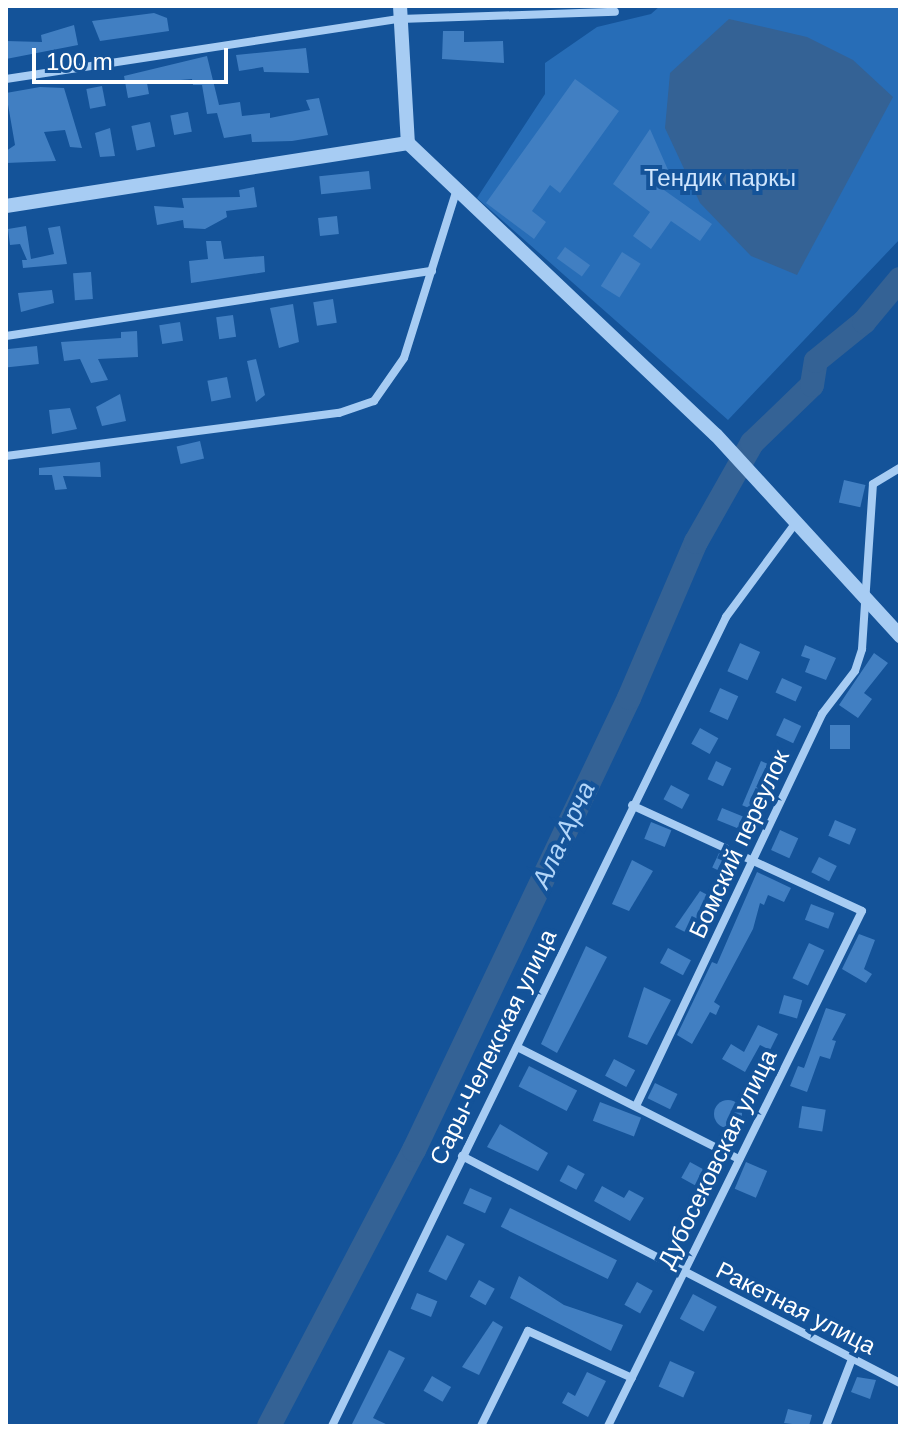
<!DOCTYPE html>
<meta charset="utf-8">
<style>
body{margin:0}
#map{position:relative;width:906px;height:1432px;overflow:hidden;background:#145399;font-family:Helvetica,sans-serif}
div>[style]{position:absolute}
.green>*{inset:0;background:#276db7}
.water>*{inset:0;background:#346295}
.river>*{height:24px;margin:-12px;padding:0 12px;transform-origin:12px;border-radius:12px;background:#346295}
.building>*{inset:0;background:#417fc2;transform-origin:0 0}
.round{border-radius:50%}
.minor>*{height:8px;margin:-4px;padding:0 4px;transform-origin:4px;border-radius:4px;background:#a7ccf3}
.tertiary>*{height:14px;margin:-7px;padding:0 7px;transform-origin:7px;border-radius:7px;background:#a7ccf3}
span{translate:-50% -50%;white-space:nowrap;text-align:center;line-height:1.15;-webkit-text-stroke:8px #145399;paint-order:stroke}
.park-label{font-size:24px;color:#cfe5fd}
.street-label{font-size:24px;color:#fff}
.water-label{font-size:26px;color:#b3d6f9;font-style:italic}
.frame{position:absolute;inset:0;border:8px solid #fff;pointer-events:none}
.scale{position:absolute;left:32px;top:48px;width:196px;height:36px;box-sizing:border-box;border:4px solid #fff;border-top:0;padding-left:10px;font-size:24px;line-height:28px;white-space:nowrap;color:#fff;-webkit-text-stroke:6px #145399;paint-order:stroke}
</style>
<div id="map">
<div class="green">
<i style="clip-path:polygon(660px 6px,900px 6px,900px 239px,728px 420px,477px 198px,545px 94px,545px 63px,597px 27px,651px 14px)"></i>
</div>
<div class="water">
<i style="clip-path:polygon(729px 19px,807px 37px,853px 60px,893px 97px,797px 275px,751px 256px,700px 203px,665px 128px,670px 73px)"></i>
</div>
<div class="river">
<i style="left:269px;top:1426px;width:312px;rotate:-62.3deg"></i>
<i style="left:414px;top:1150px;width:501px;rotate:-64.56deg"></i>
<i style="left:629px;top:698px;width:170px;rotate:-66.8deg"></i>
<i style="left:696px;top:542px;width:114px;rotate:-60.5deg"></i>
<i style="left:752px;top:443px;width:83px;rotate:-44deg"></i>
<i style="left:812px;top:385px;width:24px;rotate:-81deg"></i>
<i style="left:816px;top:361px;width:62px;rotate:-39.1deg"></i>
<i style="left:864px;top:322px;width:56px;rotate:-50.1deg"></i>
</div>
<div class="building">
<i style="clip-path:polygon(154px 13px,167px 18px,169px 31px,100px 41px,92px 21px)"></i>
<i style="clip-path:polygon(74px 25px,78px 45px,6px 59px,6px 41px,42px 42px,41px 35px)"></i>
<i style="clip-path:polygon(443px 31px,464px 31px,464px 42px,503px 41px,504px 63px,442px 59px)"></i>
<i style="clip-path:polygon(306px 48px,309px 73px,264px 72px,263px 67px,239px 71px,236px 55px)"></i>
<i style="clip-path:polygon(207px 56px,219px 105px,240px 102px,242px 116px,270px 113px,270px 118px,310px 110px,306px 100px,319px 98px,328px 135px,292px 141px,252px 142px,251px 134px,224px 138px,217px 113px,207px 114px,202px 85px,193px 85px,192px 79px,147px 83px,149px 94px,128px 98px,124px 76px)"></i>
<i style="clip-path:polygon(575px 79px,619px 111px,560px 193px,550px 185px,532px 211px,546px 222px,534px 239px,486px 203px)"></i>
<i style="left:102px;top:86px;width:20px;height:16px;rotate:79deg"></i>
<i style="clip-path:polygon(40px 87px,64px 88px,82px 148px,70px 147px,65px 130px,44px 132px,56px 161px,6px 163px,6px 151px,15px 145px,6px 93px)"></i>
<i style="left:188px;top:112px;width:20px;height:18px;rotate:79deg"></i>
<i style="left:150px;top:122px;width:25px;height:19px;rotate:78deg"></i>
<i style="clip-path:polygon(110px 128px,115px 156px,100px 157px,95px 133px)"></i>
<i style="clip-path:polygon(650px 129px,672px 179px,664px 190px,712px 224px,700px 241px,671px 221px,651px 249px,633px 236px,650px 212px,613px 184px)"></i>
<i style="left:369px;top:171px;width:18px;height:50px;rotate:84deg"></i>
<i style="clip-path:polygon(254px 187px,257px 207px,226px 211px,227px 217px,205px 229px,184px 228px,183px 220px,157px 225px,154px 206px,184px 208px,182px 198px,240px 197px,239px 190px)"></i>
<i style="left:337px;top:216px;width:18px;height:19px;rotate:84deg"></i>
<i style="clip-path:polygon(26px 226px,31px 259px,54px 254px,48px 228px,60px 226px,67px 264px,23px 268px,22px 260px,27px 260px,20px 244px,10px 245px,8px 229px)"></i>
<i style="clip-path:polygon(206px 241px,221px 241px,224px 259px,264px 256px,265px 272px,191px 283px,189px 261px,208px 259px)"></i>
<i style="left:565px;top:247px;width:31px;height:14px;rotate:36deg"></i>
<i style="left:622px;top:252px;width:22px;height:40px;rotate:32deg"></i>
<i style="left:91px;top:272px;width:27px;height:18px;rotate:86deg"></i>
<i style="clip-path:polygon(52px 290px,54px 303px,21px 312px,18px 293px)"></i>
<i style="left:333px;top:299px;width:24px;height:20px;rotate:81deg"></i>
<i style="clip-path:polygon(293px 304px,299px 342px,279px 348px,270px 308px)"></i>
<i style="left:233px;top:315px;width:22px;height:17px;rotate:82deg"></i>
<i style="left:180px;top:322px;width:19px;height:21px;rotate:81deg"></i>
<i style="clip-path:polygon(137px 331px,138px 357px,98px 359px,108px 380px,91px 383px,80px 359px,64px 361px,61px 342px,121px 338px,121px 332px)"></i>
<i style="left:37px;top:346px;width:18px;height:31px;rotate:84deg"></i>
<i style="clip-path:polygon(256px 359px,265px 395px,256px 402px,247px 361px)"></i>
<i style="left:227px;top:377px;width:21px;height:20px;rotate:79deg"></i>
<i style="clip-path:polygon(120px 394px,126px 421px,102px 426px,96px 407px)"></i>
<i style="clip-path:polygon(70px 408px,77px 429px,52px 434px,49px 410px)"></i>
<i style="left:200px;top:441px;width:18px;height:24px;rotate:77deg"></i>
<i style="clip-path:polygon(100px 462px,101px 477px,63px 476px,67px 489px,55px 490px,52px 475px,39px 475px,39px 468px)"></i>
<i style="left:844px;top:480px;width:22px;height:23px;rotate:13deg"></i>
<i style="left:740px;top:643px;width:22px;height:31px;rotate:24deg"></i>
<i style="clip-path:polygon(805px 645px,836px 658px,826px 680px,805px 672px,810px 659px,801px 656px)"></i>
<i style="clip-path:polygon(874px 653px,888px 663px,864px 693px,872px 699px,858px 718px,839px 705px)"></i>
<i style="left:782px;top:678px;width:22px;height:16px;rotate:24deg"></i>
<i style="left:720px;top:688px;width:20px;height:26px;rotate:24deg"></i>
<i style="left:784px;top:718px;width:19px;height:19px;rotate:25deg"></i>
<i style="left:830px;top:725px;width:20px;height:24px"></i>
<i style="left:700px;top:728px;width:21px;height:18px;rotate:29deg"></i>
<i style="left:716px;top:761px;width:17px;height:20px;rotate:25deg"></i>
<i style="left:761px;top:761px;width:23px;height:48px;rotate:23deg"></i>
<i style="left:671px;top:785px;width:21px;height:16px;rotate:28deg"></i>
<i style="left:722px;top:808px;width:24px;height:13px;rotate:22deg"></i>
<i style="left:835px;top:820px;width:23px;height:17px;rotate:23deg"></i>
<i style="left:651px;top:822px;width:22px;height:18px;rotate:22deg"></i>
<i style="left:780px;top:830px;width:20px;height:22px;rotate:24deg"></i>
<i style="left:719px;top:853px;width:21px;height:16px;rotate:25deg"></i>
<i style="left:819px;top:857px;width:20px;height:17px;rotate:27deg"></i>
<i style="clip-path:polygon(632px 860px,653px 871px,629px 911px,612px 904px)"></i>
<i style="clip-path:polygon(757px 872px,791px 888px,784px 902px,768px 895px,764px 905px,760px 903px,753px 929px,714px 1002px,720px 1006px,716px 1015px,710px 1012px,692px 1044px,677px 1035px,712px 962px,717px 964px)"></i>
<i style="clip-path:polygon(700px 891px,721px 902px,699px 939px,675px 927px)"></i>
<i style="left:811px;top:904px;width:25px;height:17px;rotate:21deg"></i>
<i style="clip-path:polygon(859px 934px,875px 940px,864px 969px,872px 974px,866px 983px,842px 969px)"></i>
<i style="left:809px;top:943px;width:17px;height:39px;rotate:25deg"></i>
<i style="clip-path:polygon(586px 946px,607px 957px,557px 1053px,541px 1044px)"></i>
<i style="left:668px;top:948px;width:26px;height:17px;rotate:28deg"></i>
<i style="clip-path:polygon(644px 987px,671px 1000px,647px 1045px,628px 1037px)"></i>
<i style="left:784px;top:995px;width:19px;height:19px;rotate:16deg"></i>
<i style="clip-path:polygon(826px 1008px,846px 1014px,832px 1040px,836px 1041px,830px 1059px,820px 1056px,807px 1092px,790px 1086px,798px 1066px,804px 1068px)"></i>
<i style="clip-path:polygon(758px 1025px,778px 1034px,770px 1050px,760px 1045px,745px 1072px,722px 1059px,731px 1044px,744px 1052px)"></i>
<i style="left:614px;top:1059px;width:24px;height:19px;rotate:28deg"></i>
<i style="left:529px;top:1066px;width:54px;height:23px;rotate:27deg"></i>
<i style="left:655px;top:1083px;width:25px;height:17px;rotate:26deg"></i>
<i class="round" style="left:714px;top:1100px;width:28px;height:28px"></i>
<i style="left:600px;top:1102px;width:44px;height:20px;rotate:21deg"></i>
<i style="left:802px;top:1106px;width:24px;height:22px;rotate:9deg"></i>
<i style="clip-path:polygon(500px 1124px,548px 1153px,538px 1171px,487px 1147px)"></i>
<i style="left:690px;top:1162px;width:26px;height:18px;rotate:29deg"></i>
<i style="left:746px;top:1162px;width:23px;height:29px;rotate:23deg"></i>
<i style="left:568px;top:1165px;width:19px;height:18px;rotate:28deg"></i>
<i style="clip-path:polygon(602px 1186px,624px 1198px,629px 1190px,644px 1198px,630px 1221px,594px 1201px)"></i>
<i style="left:470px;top:1188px;width:24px;height:17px;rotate:24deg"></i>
<i style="left:510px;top:1208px;width:119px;height:21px;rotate:26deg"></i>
<i style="left:447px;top:1235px;width:20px;height:41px;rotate:27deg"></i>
<i style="clip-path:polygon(519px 1276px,564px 1305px,623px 1325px,611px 1351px,510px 1298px)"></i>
<i style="left:479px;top:1280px;width:18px;height:19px;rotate:29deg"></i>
<i style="left:637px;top:1282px;width:18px;height:26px;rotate:29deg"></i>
<i style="left:417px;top:1293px;width:22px;height:17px;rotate:22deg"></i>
<i style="left:693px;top:1294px;width:27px;height:28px;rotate:28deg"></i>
<i style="clip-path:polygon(493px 1321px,503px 1327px,479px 1375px,462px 1367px)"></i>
<i style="clip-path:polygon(389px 1350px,405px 1358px,373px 1418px,390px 1426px,351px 1426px)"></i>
<i style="left:670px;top:1361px;width:27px;height:28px;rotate:24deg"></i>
<i style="clip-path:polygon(587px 1372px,606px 1381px,588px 1417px,562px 1403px,568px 1392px,575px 1396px)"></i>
<i style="left:432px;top:1376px;width:22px;height:17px;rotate:30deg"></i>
<i style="clip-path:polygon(857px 1377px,876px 1380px,870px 1399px,851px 1392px)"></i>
<i style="clip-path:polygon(788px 1409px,812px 1415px,809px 1426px,784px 1423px)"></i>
</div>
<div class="minor">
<i style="left:6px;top:79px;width:399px;rotate:-8.7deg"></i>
<i style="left:400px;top:19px;width:215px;rotate:-1.9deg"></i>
<i style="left:6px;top:336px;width:431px;rotate:-8.7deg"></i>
<i style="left:6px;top:456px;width:336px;rotate:-7.4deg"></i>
<i style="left:339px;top:413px;width:37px;rotate:-19deg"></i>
<i style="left:374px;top:401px;width:52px;rotate:-55.1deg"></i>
<i style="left:404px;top:358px;width:177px;rotate:-72.6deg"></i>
<i style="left:517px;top:1047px;width:249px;rotate:26.8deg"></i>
<i style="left:636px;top:1106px;width:434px;rotate:-64.6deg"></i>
<i style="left:822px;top:714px;width:54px;rotate:-52.5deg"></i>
<i style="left:855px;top:671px;width:23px;rotate:-72deg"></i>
<i style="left:862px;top:649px;width:165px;rotate:-86.2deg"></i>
<i style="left:873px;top:484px;width:31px;rotate:-31deg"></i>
<i style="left:462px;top:1156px;width:493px;rotate:27.4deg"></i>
<i style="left:332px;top:1426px;width:900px;rotate:-64.03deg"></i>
<i style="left:726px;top:617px;width:114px;rotate:-53.5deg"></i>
<i style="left:481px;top:1426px;width:106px;rotate:-63.7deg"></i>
<i style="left:528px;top:1331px;width:114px;rotate:24.3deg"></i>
<i style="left:608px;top:1426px;width:574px;rotate:-63.75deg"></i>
<i style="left:862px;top:911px;width:253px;rotate:-155.3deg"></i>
<i style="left:826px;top:1426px;width:72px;rotate:-68.8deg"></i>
</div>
<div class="tertiary">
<i style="left:400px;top:6px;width:137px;rotate:86.7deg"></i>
<i style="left:408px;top:143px;width:424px;rotate:43.5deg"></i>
<i style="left:716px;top:435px;width:273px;rotate:47.5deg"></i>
<i style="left:6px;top:206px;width:407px;rotate:-8.9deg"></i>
</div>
<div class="park-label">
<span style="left:720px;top:178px">Тендик паркы</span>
</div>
<div class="street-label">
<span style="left:739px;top:844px;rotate:-65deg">Бомский переулок</span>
<span style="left:493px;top:1047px;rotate:-64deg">Сары-Челекская улица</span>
<span style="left:717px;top:1159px;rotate:-64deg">Дубосековская улица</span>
<span style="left:796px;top:1308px;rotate:27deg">Ракетная улица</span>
</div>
<div class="water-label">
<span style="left:564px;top:835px;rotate:-65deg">Ала-Арча</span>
</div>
<div class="frame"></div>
<div class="scale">100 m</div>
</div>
